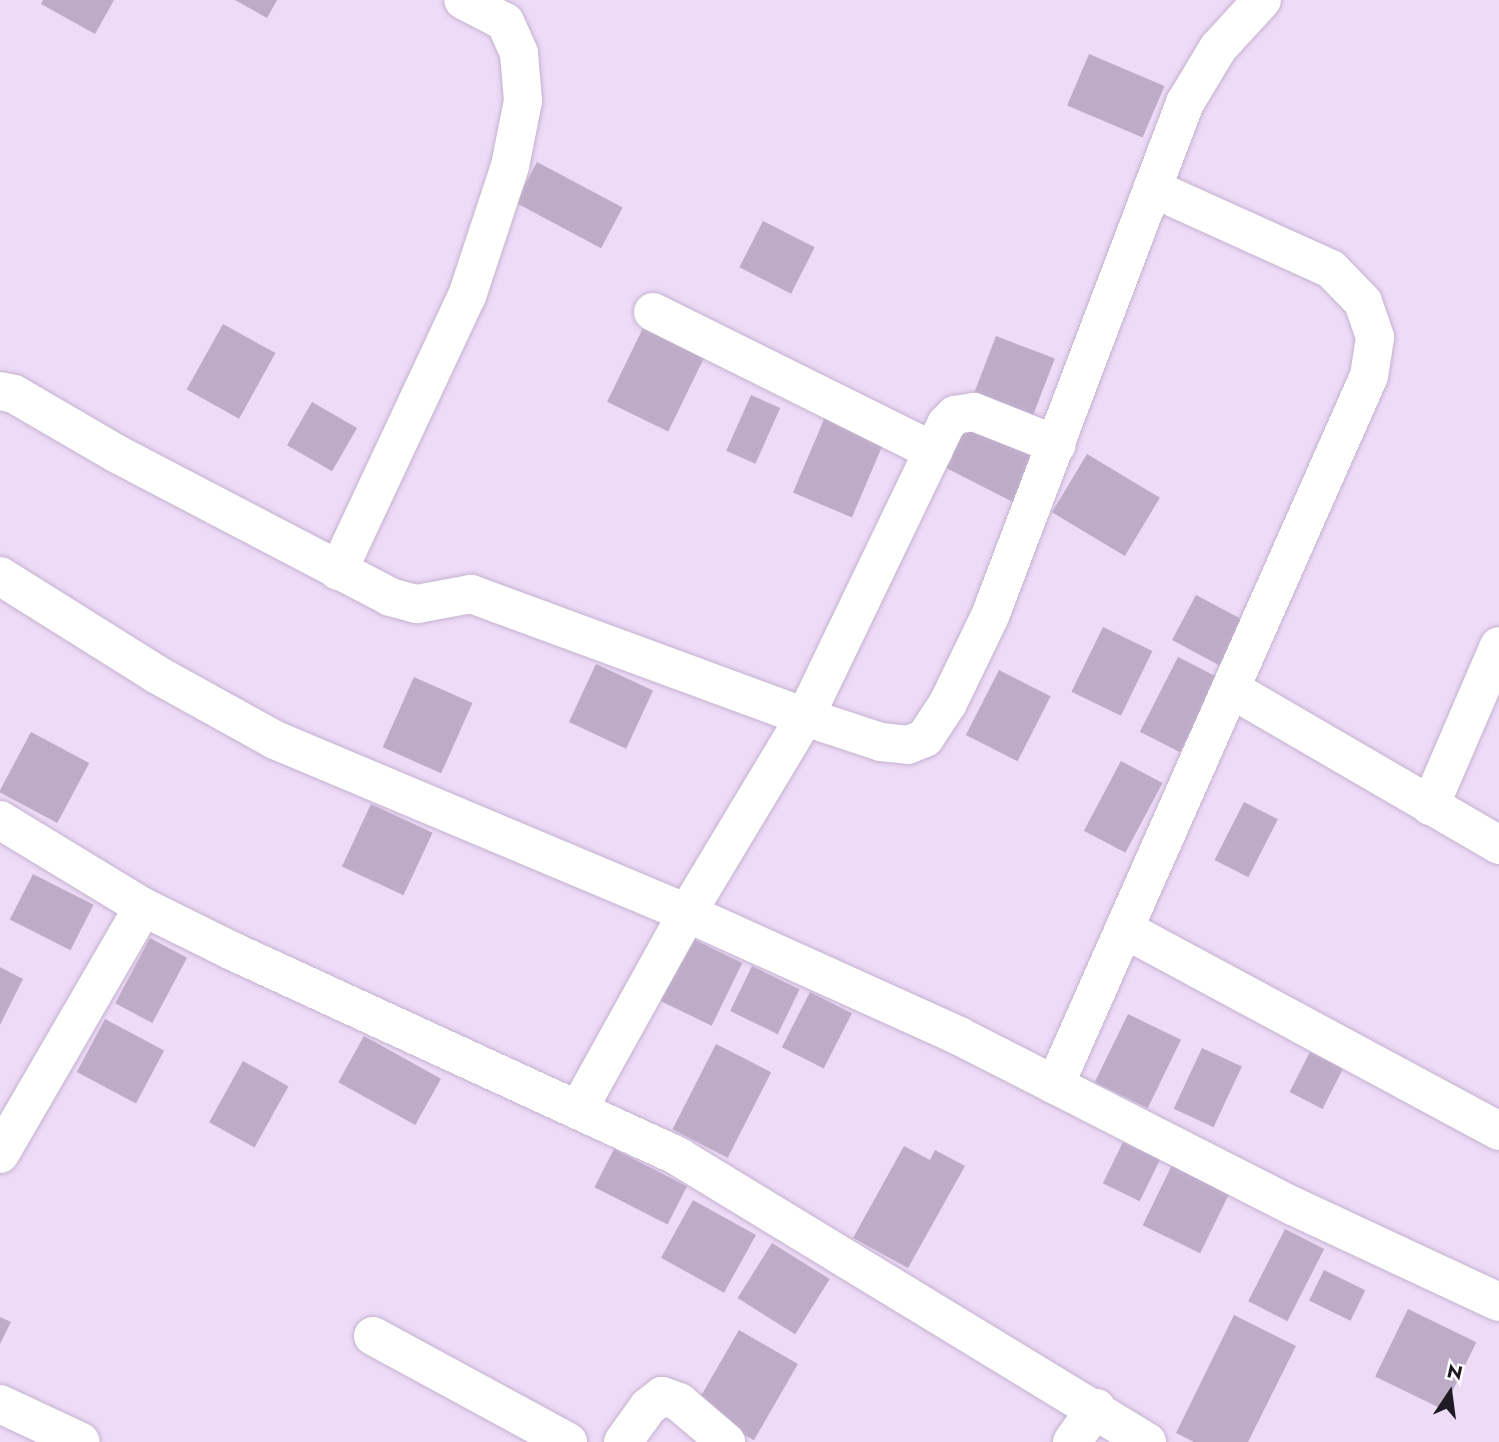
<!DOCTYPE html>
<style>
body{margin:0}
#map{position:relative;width:1499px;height:1442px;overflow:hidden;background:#eddbf8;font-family:Jost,sans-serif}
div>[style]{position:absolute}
.building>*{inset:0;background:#bdacc8;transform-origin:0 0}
.roads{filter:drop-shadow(0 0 2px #c4b2ce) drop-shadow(0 0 2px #c4b2ce)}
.minor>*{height:38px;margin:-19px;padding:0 19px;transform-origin:19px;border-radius:19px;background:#fff}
span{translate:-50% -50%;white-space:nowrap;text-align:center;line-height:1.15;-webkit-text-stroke:5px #fff;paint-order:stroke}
.north{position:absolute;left:1415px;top:1358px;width:70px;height:70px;-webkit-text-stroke:5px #fff;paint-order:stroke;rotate:13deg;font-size:19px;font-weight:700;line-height:28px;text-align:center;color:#1f1923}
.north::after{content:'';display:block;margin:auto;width:24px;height:32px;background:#1f1923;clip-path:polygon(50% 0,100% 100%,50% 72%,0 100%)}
</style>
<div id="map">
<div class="building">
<i style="clip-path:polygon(43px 0,114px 0,95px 34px,41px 4px)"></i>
<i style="clip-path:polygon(235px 0,277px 0,267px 18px)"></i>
<i style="left:1089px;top:54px;width:82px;height:56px;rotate:23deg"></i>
<i style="left:537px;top:162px;width:97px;height:46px;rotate:28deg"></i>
<i style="left:763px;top:221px;width:58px;height:52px;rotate:27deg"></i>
<i style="left:223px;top:324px;width:60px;height:75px;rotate:29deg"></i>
<i style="left:643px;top:328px;width:68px;height:82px;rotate:26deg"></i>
<i style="left:996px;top:336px;width:63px;height:73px;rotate:21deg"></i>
<i style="left:751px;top:395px;width:32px;height:61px;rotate:24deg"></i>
<i style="left:312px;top:402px;width:52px;height:50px;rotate:30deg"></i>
<i style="left:825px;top:417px;width:64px;height:82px;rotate:23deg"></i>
<i style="left:968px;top:424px;width:76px;height:49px;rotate:27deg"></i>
<i style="left:1087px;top:454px;width:85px;height:68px;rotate:31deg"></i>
<i style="left:1196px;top:595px;width:54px;height:51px;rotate:28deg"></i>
<i style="left:1103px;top:627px;width:55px;height:72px;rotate:26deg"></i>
<i style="left:1178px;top:657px;width:45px;height:84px;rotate:27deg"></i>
<i style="left:596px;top:664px;width:63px;height:64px;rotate:25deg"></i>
<i style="left:999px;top:670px;width:58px;height:73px;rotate:27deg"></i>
<i style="left:414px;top:677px;width:64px;height:77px;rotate:24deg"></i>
<i style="left:31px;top:732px;width:66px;height:68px;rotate:28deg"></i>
<i style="left:1121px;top:761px;width:47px;height:79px;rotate:28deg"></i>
<i style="left:1244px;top:802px;width:38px;height:65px;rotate:27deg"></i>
<i style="left:371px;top:804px;width:68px;height:69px;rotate:25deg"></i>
<i style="left:33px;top:874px;width:68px;height:51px;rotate:27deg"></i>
<i style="left:683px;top:934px;width:66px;height:70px;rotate:26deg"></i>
<i style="left:150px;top:938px;width:42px;height:74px;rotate:28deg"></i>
<i style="left:752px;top:966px;width:53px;height:50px;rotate:26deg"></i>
<i style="clip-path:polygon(0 967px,23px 979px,0 1025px)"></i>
<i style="left:810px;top:992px;width:47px;height:62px;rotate:27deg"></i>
<i style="left:1128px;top:1014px;width:59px;height:76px;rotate:26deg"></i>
<i style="left:105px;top:1019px;width:67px;height:60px;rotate:28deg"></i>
<i style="left:364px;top:1036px;width:88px;height:53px;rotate:29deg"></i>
<i style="left:716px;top:1044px;width:62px;height:96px;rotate:27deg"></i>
<i style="left:1202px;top:1048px;width:44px;height:67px;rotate:25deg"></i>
<i style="left:1310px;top:1052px;width:37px;height:45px;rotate:27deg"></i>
<i style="left:243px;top:1061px;width:52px;height:70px;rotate:29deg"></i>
<i style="left:1123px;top:1142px;width:41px;height:46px;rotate:26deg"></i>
<i style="clip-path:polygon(904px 1146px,930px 1160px,935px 1150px,965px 1166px,908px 1268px,853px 1238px)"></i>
<i style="left:614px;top:1149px;width:82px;height:43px;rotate:27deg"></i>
<i style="left:1172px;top:1165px;width:64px;height:67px;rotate:26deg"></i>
<i style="left:693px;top:1200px;width:72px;height:66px;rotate:29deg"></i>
<i style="left:1285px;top:1229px;width:44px;height:81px;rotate:27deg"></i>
<i style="left:772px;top:1243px;width:68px;height:65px;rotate:32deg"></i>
<i style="left:1324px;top:1270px;width:46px;height:34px;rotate:26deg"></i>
<i style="left:1408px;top:1309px;width:76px;height:75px;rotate:26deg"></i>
<i style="clip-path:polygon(1234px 1315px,1296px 1346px,1248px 1442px,1194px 1442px,1176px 1433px)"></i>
<i style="clip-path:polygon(0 1317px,11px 1322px,0 1344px)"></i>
<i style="left:739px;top:1330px;width:68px;height:88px;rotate:30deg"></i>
</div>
<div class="roads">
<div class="minor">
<i style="left:653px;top:312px;width:313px;rotate:26.4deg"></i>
<i style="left:0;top:391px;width:14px;rotate:12deg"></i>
<i style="left:14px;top:394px;width:119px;rotate:30.2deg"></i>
<i style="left:117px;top:454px;width:308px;rotate:27.6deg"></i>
<i style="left:390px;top:597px;width:28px;rotate:15deg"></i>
<i style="left:417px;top:604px;width:55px;rotate:-10.5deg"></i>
<i style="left:471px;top:594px;width:356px;rotate:20.2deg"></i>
<i style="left:805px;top:717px;width:80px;rotate:18.2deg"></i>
<i style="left:881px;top:742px;width:27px;rotate:6deg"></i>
<i style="left:908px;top:745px;width:18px;rotate:-22deg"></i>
<i style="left:925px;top:738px;width:42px;rotate:-56.7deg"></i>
<i style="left:948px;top:703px;width:97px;rotate:-64.2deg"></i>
<i style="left:990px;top:616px;width:549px;rotate:-69.19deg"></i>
<i style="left:1185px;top:103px;width:64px;rotate:-59deg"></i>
<i style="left:1218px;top:48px;width:65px;rotate:-47.5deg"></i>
<i style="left:338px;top:571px;width:304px;rotate:-64.9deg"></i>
<i style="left:467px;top:296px;width:137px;rotate:-71.7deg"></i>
<i style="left:510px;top:166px;width:66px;rotate:-78.7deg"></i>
<i style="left:523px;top:101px;width:48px;rotate:-94.8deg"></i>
<i style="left:519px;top:53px;width:34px;rotate:-114deg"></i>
<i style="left:505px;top:22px;width:47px;rotate:-152.4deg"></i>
<i style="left:0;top:576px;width:184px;rotate:32.1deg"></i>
<i style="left:156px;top:674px;width:136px;rotate:29deg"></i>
<i style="left:275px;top:740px;width:447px;rotate:22.8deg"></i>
<i style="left:687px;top:913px;width:299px;rotate:24.3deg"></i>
<i style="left:959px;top:1036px;width:375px;rotate:27deg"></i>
<i style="left:1293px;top:1206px;width:227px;rotate:25deg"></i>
<i style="left:1231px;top:689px;width:310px;rotate:30.2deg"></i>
<i style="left:1430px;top:806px;width:174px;rotate:-66.7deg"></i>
<i style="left:0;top:820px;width:167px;rotate:31.3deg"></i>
<i style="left:143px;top:907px;width:99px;rotate:26.3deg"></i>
<i style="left:232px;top:951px;width:492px;rotate:24.7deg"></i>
<i style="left:679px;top:1157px;width:548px;rotate:31.34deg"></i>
<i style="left:1124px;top:929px;width:426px;rotate:28.3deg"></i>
<i style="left:1055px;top:1085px;width:775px;rotate:-66.11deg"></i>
<i style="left:1369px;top:376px;width:39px;rotate:-81deg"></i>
<i style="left:1375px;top:337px;width:37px;rotate:-109deg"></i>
<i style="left:1363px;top:302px;width:46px;rotate:-134.1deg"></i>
<i style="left:1331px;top:269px;width:196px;rotate:-155.7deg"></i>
<i style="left:578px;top:1110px;width:225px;rotate:-61deg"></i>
<i style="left:687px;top:913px;width:229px;rotate:-59deg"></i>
<i style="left:805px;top:717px;width:325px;rotate:-64.3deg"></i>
<i style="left:946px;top:424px;width:13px;rotate:-45deg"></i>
<i style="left:955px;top:415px;width:19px;rotate:-9deg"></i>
<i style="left:974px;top:412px;width:89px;rotate:21.7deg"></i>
<i style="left:0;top:1154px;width:285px;rotate:-59.9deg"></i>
<i style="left:373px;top:1336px;width:222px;rotate:28.5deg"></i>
<i style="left:0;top:1404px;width:89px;rotate:25.1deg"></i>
<i style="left:623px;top:1442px;width:43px;rotate:-54.5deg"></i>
<i style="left:648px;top:1407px;width:18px;rotate:-38deg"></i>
<i style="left:662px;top:1396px;width:18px;rotate:19deg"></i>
<i style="left:679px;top:1402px;width:62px;rotate:40.4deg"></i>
<i style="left:1072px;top:1442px;width:42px;rotate:-54.8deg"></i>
</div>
</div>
<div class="north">N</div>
</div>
